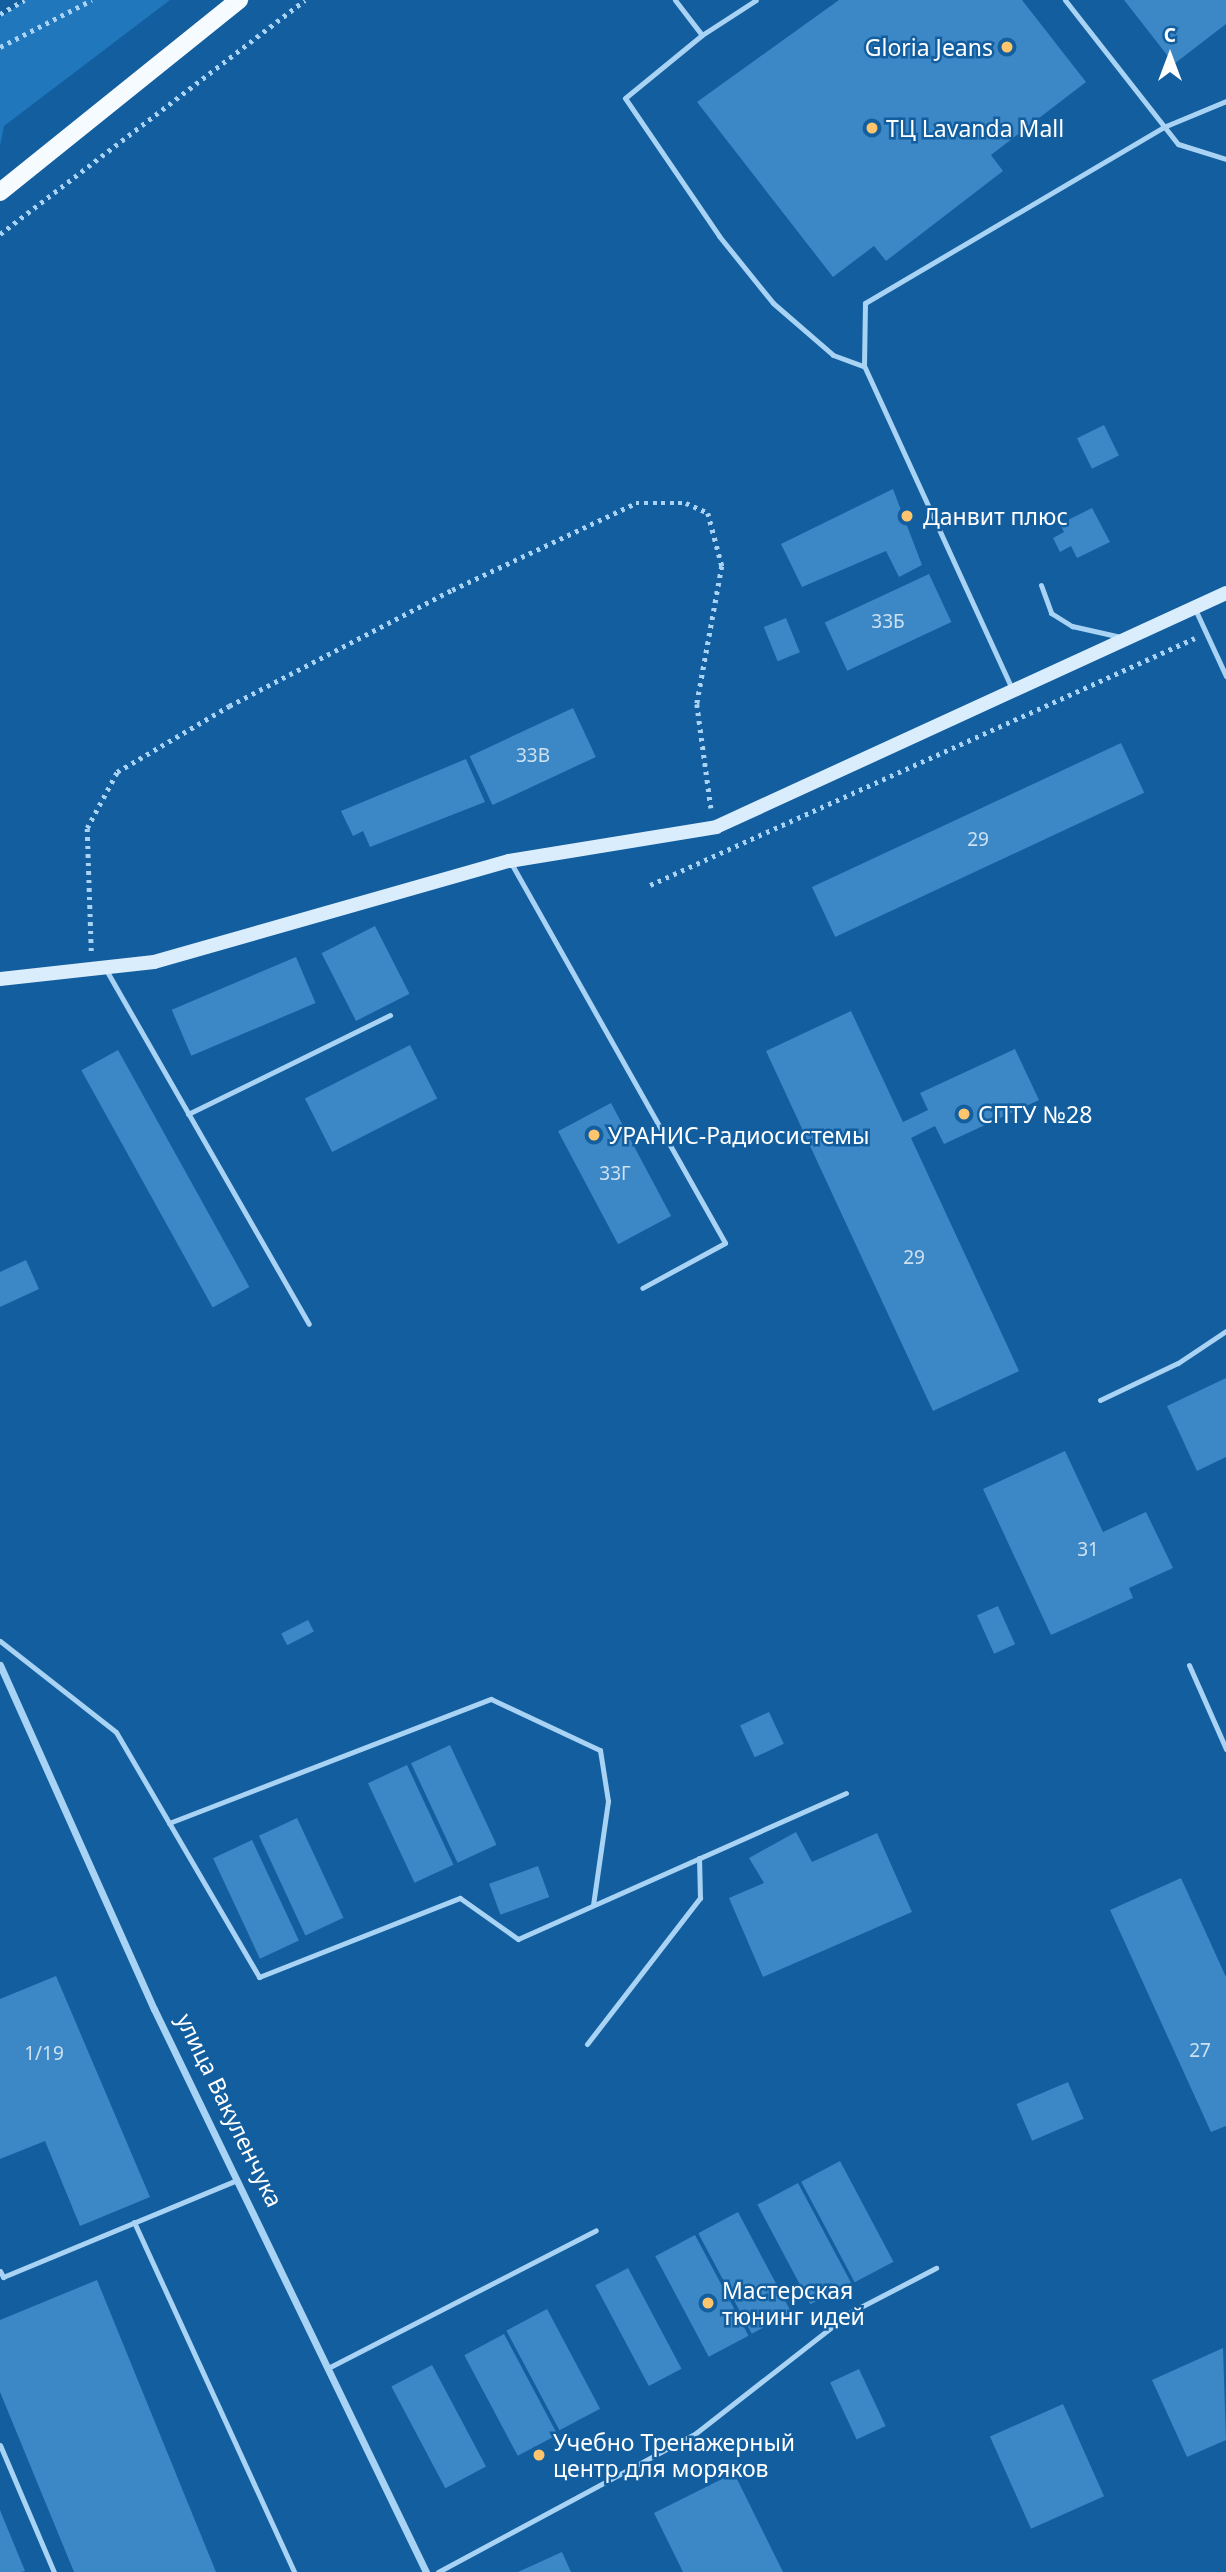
<!DOCTYPE html>
<meta charset="utf-8">
<style>
body{margin:0}
#map{position:relative;width:1226px;height:2572px;overflow:hidden;background:#135e9e;font-family:"Noto Sans",sans-serif}
div>[style]{position:absolute}
.green>*{inset:0;background:#2177bb}
.building>*{inset:0;background:#3c87c5;transform-origin:0 0}
.path>*{height:4.5px;margin-top:-2.25px;transform-origin:0;background:repeating-linear-gradient(90deg,#a9d3f4 0 3.5px,transparent 0 8.5px)}
.lane>*{height:5px;margin:-2.5px;padding:0 2.5px;transform-origin:2.5px;border-radius:2.5px;background:#a9d3f4}
.street>*{height:7px;margin:-3.5px;padding:0 3.5px;transform-origin:3.5px;border-radius:3.5px;background:#a9d3f4}
.secondary>*{height:14px;margin:-7px;padding:0 7px;transform-origin:7px;border-radius:7px;background:#d9edfd}
.primary>*{height:18px;margin:-9px;padding:0 9px;transform-origin:9px;border-radius:9px;background:#f6fbff}
.dots>*{width:19px;height:19px;translate:-50% -50%;box-sizing:border-box;border:4px solid #135e9e;border-radius:50%}
span{translate:-50% -50%;white-space:nowrap;text-align:center;line-height:1.15;-webkit-text-stroke:5px #135e9e;paint-order:stroke}
.number-label{font-size:19px;color:#cee1f0}
.number-label span{-webkit-text-stroke-width:0}
.poi-label{font-size:23px;color:#fff}
.right{translate:-100% -50%;text-align:right}
.left{translate:0 -50%;text-align:left}
.street-label{font-size:23px;color:#fff}
.north{position:absolute;left:1135px;top:21px;width:70px;height:70px;-webkit-text-stroke:5px #135e9e;paint-order:stroke;rotate:0deg;font-size:19px;font-weight:700;line-height:28px;text-align:center;color:#fff}
.north::after{content:'';display:block;margin:auto;width:24px;height:32px;background:#fff;clip-path:polygon(50% 0,100% 100%,50% 72%,0 100%)}
</style>
<div id="map">
<div class="green">
<i style="clip-path:polygon(25px 0,170px 0,4px 126px,0 146px,0 18px)"></i>
</div>
<div class="building">
<i style="clip-path:polygon(839px 0,1022px 0,1086px 82px,991px 155px,1003px 171px,886px 261px,874px 246px,833px 277px,697px 102px)"></i>
<i style="clip-path:polygon(1124px 0,1226px 0,1226px 24px,1174px 64px)"></i>
<i style="left:1104px;top:425px;width:34px;height:30px;rotate:64deg"></i>
<i style="clip-path:polygon(893px 489px,922px 565px,899px 577px,886px 551px,802px 587px,781px 544px)"></i>
<i style="clip-path:polygon(1092px 508px,1110px 542px,1077px 558px,1071px 546px,1060px 552px,1053px 538px,1064px 532px,1060px 524px)"></i>
<i style="left:929px;top:574px;width:53px;height:115px;rotate:65deg"></i>
<i style="left:786px;top:618px;width:37px;height:24px;rotate:68deg"></i>
<i style="left:573px;top:708px;width:54px;height:114px;rotate:65deg"></i>
<i style="left:1121px;top:743px;width:55px;height:341px;rotate:65deg"></i>
<i style="clip-path:polygon(466px 759px,485px 802px,370px 847px,363px 831px,353px 836px,341px 811px)"></i>
<i style="left:375px;top:926px;width:76px;height:60px;rotate:63deg"></i>
<i style="left:296px;top:957px;width:50px;height:135px;rotate:67deg"></i>
<i style="clip-path:polygon(851px 1011px,903px 1122px,928px 1110px,920px 1093px,1015px 1049px,1039px 1100px,944px 1144px,935px 1126px,911px 1138px,1019px 1371px,933px 1411px,766px 1051px)"></i>
<i style="left:410px;top:1045px;width:60px;height:118px;rotate:63deg"></i>
<i style="left:118px;top:1050px;width:271px;height:42px;rotate:61deg"></i>
<i style="left:611px;top:1103px;width:128px;height:60px;rotate:62deg"></i>
<i style="clip-path:polygon(26px 1260px,39px 1289px,0 1307px,0 1272px)"></i>
<i style="clip-path:polygon(1226px 1378px,1226px 1457px,1197px 1471px,1167px 1406px)"></i>
<i style="clip-path:polygon(1065px 1451px,1103px 1532px,1146px 1512px,1173px 1568px,1129px 1588px,1133px 1598px,1051px 1635px,983px 1489px)"></i>
<i style="left:998px;top:1606px;width:42px;height:23px;rotate:66deg"></i>
<i style="left:308px;top:1620px;width:13px;height:30px;rotate:63deg"></i>
<i style="left:769px;top:1712px;width:35px;height:32px;rotate:65deg"></i>
<i style="left:450px;top:1745px;width:110px;height:43px;rotate:65deg"></i>
<i style="left:407px;top:1765px;width:110px;height:43px;rotate:65deg"></i>
<i style="left:297px;top:1818px;width:110px;height:42px;rotate:65deg"></i>
<i style="clip-path:polygon(796px 1832px,812px 1862px,877px 1833px,912px 1912px,763px 1977px,729px 1898px,764px 1883px,749px 1858px)"></i>
<i style="left:252px;top:1840px;width:111px;height:43px;rotate:65deg"></i>
<i style="left:538px;top:1866px;width:33px;height:52px;rotate:70deg"></i>
<i style="clip-path:polygon(1181px 1878px,1226px 1977px,1226px 2126px,1211px 2132px,1110px 1910px)"></i>
<i style="clip-path:polygon(56px 1976px,150px 2197px,80px 2226px,45px 2141px,0 2159px,0 1999px)"></i>
<i style="left:1068px;top:2082px;width:40px;height:56px;rotate:67deg"></i>
<i style="left:840px;top:2161px;width:114px;height:44px;rotate:62deg"></i>
<i style="left:798px;top:2183px;width:113px;height:46px;rotate:62deg"></i>
<i style="left:738px;top:2212px;width:114px;height:45px;rotate:62deg"></i>
<i style="left:695px;top:2235px;width:114px;height:45px;rotate:62deg"></i>
<i style="left:628px;top:2268px;width:114px;height:37px;rotate:62deg"></i>
<i style="clip-path:polygon(97px 2280px,216px 2572px,74px 2572px,0 2392px,0 2320px)"></i>
<i style="left:547px;top:2309px;width:113px;height:46px;rotate:62deg"></i>
<i style="left:504px;top:2334px;width:114px;height:45px;rotate:62deg"></i>
<i style="clip-path:polygon(1223px 2348px,1226px 2440px,1187px 2457px,1152px 2380px)"></i>
<i style="left:432px;top:2365px;width:115px;height:46px;rotate:62deg"></i>
<i style="left:859px;top:2369px;width:63px;height:32px;rotate:65deg"></i>
<i style="left:1063px;top:2404px;width:101px;height:80px;rotate:66deg"></i>
<i style="clip-path:polygon(734px 2473px,783px 2572px,683px 2572px,654px 2513px)"></i>
<i style="clip-path:polygon(0 2510px,25px 2571px,21px 2572px,0 2572px)"></i>
<i style="clip-path:polygon(562px 2552px,571px 2572px,518px 2572px)"></i>
</div>
<div class="path">
<i style="left:0;top:14px;width:28px;rotate:-30deg"></i>
<i style="left:0;top:47px;width:103px;rotate:-27.1deg"></i>
<i style="left:0;top:234px;width:384px;rotate:-37.5deg"></i>
<i style="left:650px;top:885px;width:598px;rotate:-24.38deg"></i>
<i style="left:91px;top:951px;width:123px;rotate:-91.9deg"></i>
<i style="left:87px;top:828px;width:64px;rotate:-61.8deg"></i>
<i style="left:117px;top:772px;width:130px;rotate:-30.5deg"></i>
<i style="left:229px;top:706px;width:251px;rotate:-27.5deg"></i>
<i style="left:452px;top:590px;width:204px;rotate:-25.3deg"></i>
<i style="left:636px;top:503px;width:50px"></i>
<i style="left:686px;top:503px;width:24px;rotate:24deg"></i>
<i style="left:708px;top:513px;width:55px;rotate:75.2deg"></i>
<i style="left:722px;top:566px;width:140px;rotate:100.3deg"></i>
<i style="left:697px;top:704px;width:105px;rotate:82.3deg"></i>
</div>
<div class="lane">
<i style="left:675px;top:0;width:44px;rotate:52.4deg"></i>
<i style="left:702px;top:35px;width:64px;rotate:-32.9deg"></i>
<i style="left:1065px;top:0;width:183px;rotate:51.9deg"></i>
<i style="left:1178px;top:144px;width:50px;rotate:17.4deg"></i>
<i style="left:702px;top:35px;width:99px;rotate:140.7deg"></i>
<i style="left:625px;top:98px;width:167px;rotate:55.7deg"></i>
<i style="left:719px;top:236px;width:86px;rotate:51.1deg"></i>
<i style="left:773px;top:303px;width:79px;rotate:40.9deg"></i>
<i style="left:833px;top:355px;width:33px;rotate:20deg"></i>
<i style="left:1041px;top:585px;width:30px;rotate:70deg"></i>
<i style="left:1051px;top:613px;width:25px;rotate:32deg"></i>
<i style="left:1072px;top:626px;width:50px;rotate:12.7deg"></i>
<i style="left:1195px;top:609px;width:74px;rotate:65.2deg"></i>
<i style="left:1013px;top:691px;width:358px;rotate:-114.6deg"></i>
<i style="left:864px;top:366px;width:63px;rotate:-89.1deg"></i>
<i style="left:865px;top:303px;width:349px;rotate:-30.5deg"></i>
<i style="left:1166px;top:126px;width:65px;rotate:-22.6deg"></i>
<i style="left:511px;top:863px;width:436px;rotate:60.6deg"></i>
<i style="left:725px;top:1243px;width:94px;rotate:151.5deg"></i>
<i style="left:105px;top:968px;width:410px;rotate:60.2deg"></i>
<i style="left:188px;top:1114px;width:225px;rotate:-26.1deg"></i>
<i style="left:1100px;top:1400px;width:86px;rotate:-25.4deg"></i>
<i style="left:1178px;top:1363px;width:58px;rotate:-33.7deg"></i>
<i style="left:0;top:1641px;width:147px;rotate:38.1deg"></i>
<i style="left:116px;top:1732px;width:284px;rotate:59.7deg"></i>
<i style="left:259px;top:1977px;width:216px;rotate:-21.5deg"></i>
<i style="left:460px;top:1898px;width:71px;rotate:35.3deg"></i>
<i style="left:518px;top:1939px;width:359px;rotate:-24deg"></i>
<i style="left:1189px;top:1665px;width:92px;rotate:66.2deg"></i>
<i style="left:169px;top:1823px;width:345px;rotate:-21.1deg"></i>
<i style="left:491px;top:1699px;width:120px;rotate:25.1deg"></i>
<i style="left:600px;top:1750px;width:52px;rotate:81.1deg"></i>
<i style="left:608px;top:1801px;width:105px;rotate:98.2deg"></i>
<i style="left:587px;top:2044px;width:185px;rotate:-52.3deg"></i>
<i style="left:700px;top:1898px;width:40px;rotate:-91.4deg"></i>
<i style="left:134px;top:2222px;width:385px;rotate:65.4deg"></i>
<i style="left:0;top:2271px;width:7px;rotate:63deg"></i>
<i style="left:3px;top:2277px;width:253px;rotate:-22.5deg"></i>
<i style="left:328px;top:2368px;width:301px;rotate:-27.2deg"></i>
<i style="left:0;top:2445px;width:138px;rotate:67deg"></i>
<i style="left:438px;top:2572px;width:293px;rotate:-28.3deg"></i>
<i style="left:696px;top:2433px;width:197px;rotate:-38deg"></i>
<i style="left:851px;top:2312px;width:96px;rotate:-27.4deg"></i>
</div>
<div class="street">
<i style="left:0;top:1665px;width:377px;rotate:65.9deg"></i>
<i style="left:154px;top:2009px;width:625px;rotate:64.21deg"></i>
</div>
<div class="secondary">
<i style="left:0;top:979px;width:155px;rotate:-6.3deg"></i>
<i style="left:154px;top:962px;width:369px;rotate:-15.9deg"></i>
<i style="left:509px;top:861px;width:210px;rotate:-9.3deg"></i>
<i style="left:716px;top:827px;width:561px;rotate:-24.65deg"></i>
</div>
<div class="primary">
<i style="left:0;top:192px;width:307px;rotate:-38.8deg"></i>
</div>
<div class="dots">
<i style="left:1007px;top:47px;background:#ffc56c"></i>
<i style="left:872px;top:128px;background:#ffc56c"></i>
<i style="left:907px;top:516px;background:#ffc56c"></i>
<i style="left:964px;top:1114px;background:#ffc56c"></i>
<i style="left:594px;top:1135px;background:#ffc56c"></i>
<i style="left:708px;top:2303px;background:#ffc56c"></i>
<i style="left:539px;top:2455px;background:#ffc56c"></i>
</div>
<div class="number-label">
<span style="left:888px;top:622px">33Б</span>
<span style="left:533px;top:756px">33В</span>
<span style="left:978px;top:840px">29</span>
<span style="left:615px;top:1174px">33Г</span>
<span style="left:914px;top:1258px">29</span>
<span style="left:1088px;top:1550px">31</span>
<span style="left:1200px;top:2051px">27</span>
<span style="left:44px;top:2054px">1/19</span>
</div>
<div class="poi-label">
<span class="right" style="left:993px;top:47px">Gloria Jeans</span>
<span class="left" style="left:886px;top:128px">ТЦ Lavanda Mall</span>
<span class="left" style="left:923px;top:516px">Данвит плюс</span>
<span class="left" style="left:978px;top:1114px">СПТУ №28</span>
<span class="left" style="left:608px;top:1135px">УРАНИС-Радиосистемы</span>
<span class="left" style="left:722px;top:2303px">Мастерская<br>тюнинг идей</span>
<span class="left" style="left:553px;top:2455px">Учебно Тренажерный<br>центр для моряков</span>
</div>
<div class="street-label">
<span style="left:230px;top:2110px;rotate:64deg">улица Вакуленчука</span>
</div>
<div class="north">С</div>
</div>
